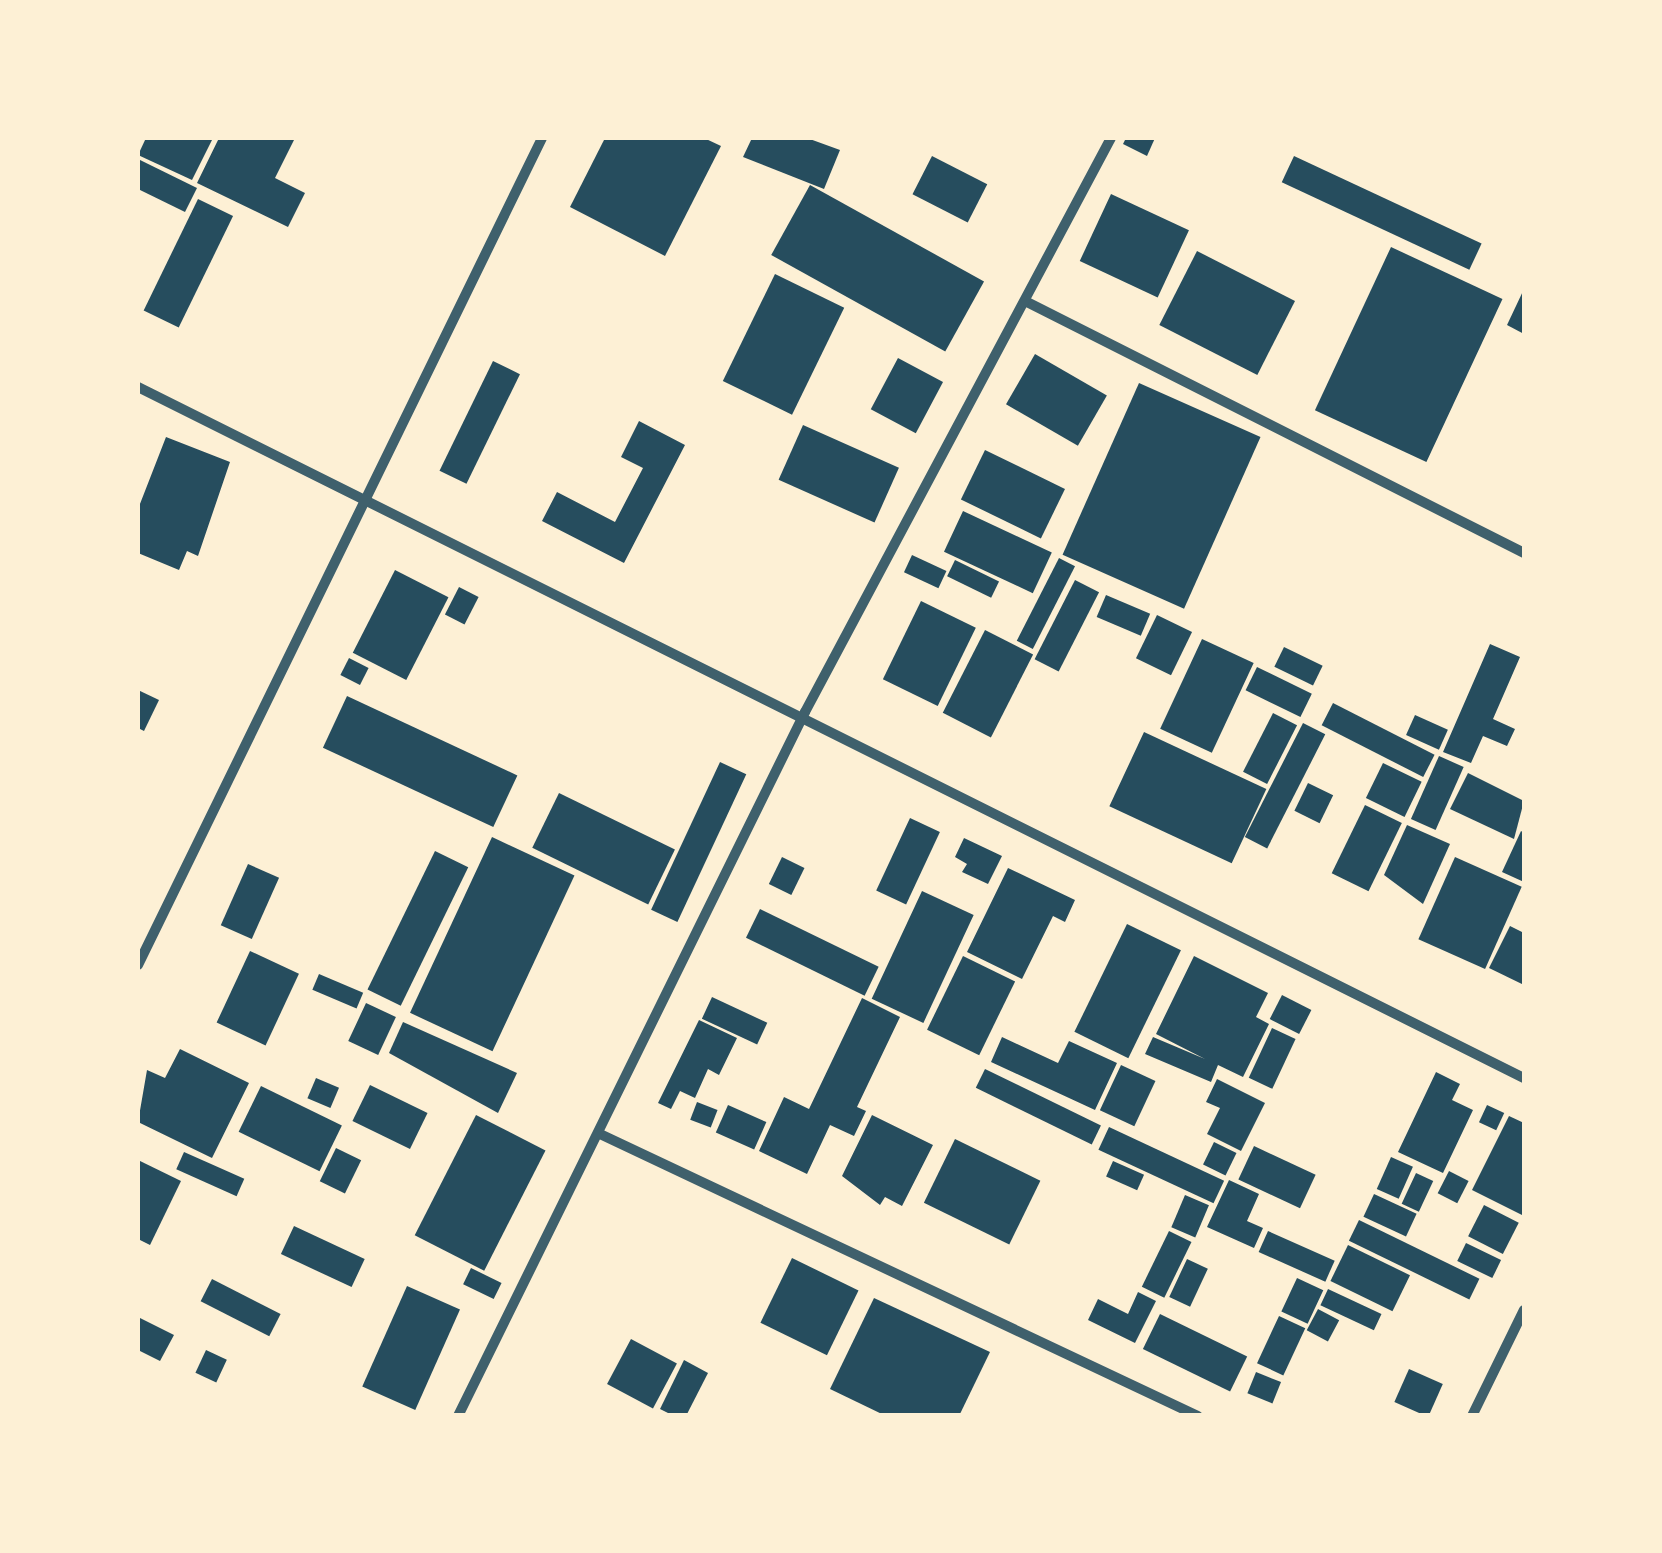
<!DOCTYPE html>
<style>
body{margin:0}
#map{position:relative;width:1662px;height:1553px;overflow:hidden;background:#fdf0d5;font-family:"Alegreya Sans",sans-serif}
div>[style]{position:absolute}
.building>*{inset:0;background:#264d5e;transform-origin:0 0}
.minor>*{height:10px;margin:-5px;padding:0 5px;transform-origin:5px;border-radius:5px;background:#3f606c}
span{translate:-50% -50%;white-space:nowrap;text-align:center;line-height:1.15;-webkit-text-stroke:9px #fdf0d5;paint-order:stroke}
.frame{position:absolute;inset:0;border:140px solid #fdf0d5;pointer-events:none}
</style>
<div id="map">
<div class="building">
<i style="clip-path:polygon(146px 138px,213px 138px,192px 180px,138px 155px)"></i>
<i style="clip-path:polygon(219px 138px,295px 138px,275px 178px,305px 193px,288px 227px,197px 183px)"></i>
<i style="clip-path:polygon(605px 138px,704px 138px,721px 146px,665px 256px,570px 207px)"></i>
<i style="clip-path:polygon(752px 138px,807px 138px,840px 150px,824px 189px,743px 157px)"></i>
<i style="clip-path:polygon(1126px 138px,1155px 138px,1147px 156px,1123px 144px)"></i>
<i style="left:932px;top:156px;width:62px;height:43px;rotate:27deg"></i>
<i style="left:1294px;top:156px;width:207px;height:29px;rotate:25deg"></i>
<i style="clip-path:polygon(138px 159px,197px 188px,185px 212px,138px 189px)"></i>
<i style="left:810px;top:185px;width:199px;height:80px;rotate:29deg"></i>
<i style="left:1111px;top:194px;width:86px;height:74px;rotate:25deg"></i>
<i style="left:198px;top:199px;width:39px;height:124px;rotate:26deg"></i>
<i style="left:1391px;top:247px;width:123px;height:180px;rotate:25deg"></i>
<i style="left:1197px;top:251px;width:110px;height:83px;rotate:27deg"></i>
<i style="left:775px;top:274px;width:77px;height:119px;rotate:26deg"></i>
<i style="clip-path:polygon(1524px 289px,1524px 334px,1507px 325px)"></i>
<i style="left:1035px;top:354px;width:83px;height:58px;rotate:30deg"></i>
<i style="left:898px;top:358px;width:51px;height:58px;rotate:28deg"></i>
<i style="left:493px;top:361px;width:30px;height:122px;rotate:26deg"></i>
<i style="left:1139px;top:383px;width:133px;height:188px;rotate:24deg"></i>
<i style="clip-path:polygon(639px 421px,685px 445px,624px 563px,542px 521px,557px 492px,615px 522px,643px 468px,621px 457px)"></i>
<i style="left:803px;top:425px;width:105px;height:60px;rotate:24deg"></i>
<i style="clip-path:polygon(166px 437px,230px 462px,198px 556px,187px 551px,179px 570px,138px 553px,138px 509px)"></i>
<i style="left:985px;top:450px;width:89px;height:55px;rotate:26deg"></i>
<i style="left:963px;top:511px;width:98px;height:45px;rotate:25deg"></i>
<i style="left:912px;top:555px;width:38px;height:19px;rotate:25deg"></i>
<i style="left:1059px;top:558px;width:18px;height:93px;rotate:27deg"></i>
<i style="left:955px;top:560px;width:49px;height:18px;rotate:26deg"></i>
<i style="left:395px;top:570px;width:60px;height:93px;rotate:27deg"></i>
<i style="left:1075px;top:580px;width:27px;height:89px;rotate:27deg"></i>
<i style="left:459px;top:587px;width:22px;height:31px;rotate:27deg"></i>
<i style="left:1106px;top:595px;width:48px;height:24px;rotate:23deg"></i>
<i style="left:921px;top:601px;width:61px;height:87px;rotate:26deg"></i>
<i style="left:1157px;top:615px;width:39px;height:48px;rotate:26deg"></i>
<i style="left:985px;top:630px;width:54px;height:93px;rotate:27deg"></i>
<i style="left:1202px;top:639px;width:57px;height:99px;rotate:25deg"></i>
<i style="clip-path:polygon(1490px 644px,1520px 657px,1493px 719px,1515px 729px,1507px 746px,1483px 736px,1471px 763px,1443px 752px)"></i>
<i style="left:1284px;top:647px;width:43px;height:22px;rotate:26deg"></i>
<i style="left:349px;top:658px;width:22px;height:19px;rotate:27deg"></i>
<i style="left:1257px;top:667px;width:61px;height:26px;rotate:26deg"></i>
<i style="clip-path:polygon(138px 690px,159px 700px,144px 731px,138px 728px)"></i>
<i style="left:347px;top:696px;width:188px;height:57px;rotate:25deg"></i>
<i style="left:1333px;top:703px;width:114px;height:25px;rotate:27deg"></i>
<i style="left:1273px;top:713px;width:27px;height:66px;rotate:27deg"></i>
<i style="left:1415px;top:715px;width:36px;height:22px;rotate:24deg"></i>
<i style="left:1303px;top:723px;width:25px;height:128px;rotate:27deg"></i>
<i style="left:1144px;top:732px;width:135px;height:82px;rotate:25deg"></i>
<i style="left:1439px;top:756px;width:27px;height:69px;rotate:24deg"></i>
<i style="left:720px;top:762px;width:29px;height:163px;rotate:25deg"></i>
<i style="left:1383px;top:763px;width:43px;height:39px;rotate:26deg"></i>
<i style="clip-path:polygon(1468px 773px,1524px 801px,1514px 839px,1450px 809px)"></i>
<i style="left:1308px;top:783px;width:28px;height:31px;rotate:26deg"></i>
<i style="left:559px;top:793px;width:129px;height:61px;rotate:26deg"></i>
<i style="left:1365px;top:805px;width:41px;height:76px;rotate:26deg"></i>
<i style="left:910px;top:818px;width:33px;height:80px;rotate:25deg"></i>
<i style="clip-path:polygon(1407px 825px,1450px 844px,1423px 904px,1384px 875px)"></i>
<i style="clip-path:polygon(1521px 831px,1524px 833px,1524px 882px,1502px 872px)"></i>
<i style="left:492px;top:837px;width:91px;height:194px;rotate:25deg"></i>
<i style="clip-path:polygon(964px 838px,1002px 856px,988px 884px,962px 872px,967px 864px,955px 857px)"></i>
<i style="left:435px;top:851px;width:37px;height:154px;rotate:26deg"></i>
<i style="left:782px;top:857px;width:25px;height:30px;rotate:26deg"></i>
<i style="left:1455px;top:857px;width:73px;height:90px;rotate:24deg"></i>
<i style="left:248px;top:864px;width:34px;height:67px;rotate:24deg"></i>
<i style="clip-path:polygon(1008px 868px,1075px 900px,1065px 922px,1053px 916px,1022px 979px,967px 952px)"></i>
<i style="left:922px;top:891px;width:57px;height:119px;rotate:25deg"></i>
<i style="left:760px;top:909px;width:132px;height:32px;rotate:26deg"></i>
<i style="left:1127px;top:924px;width:60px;height:120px;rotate:26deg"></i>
<i style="clip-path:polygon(1510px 926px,1524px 933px,1524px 985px,1489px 968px)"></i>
<i style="left:250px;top:951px;width:54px;height:79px;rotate:25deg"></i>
<i style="left:963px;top:956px;width:58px;height:82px;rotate:26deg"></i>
<i style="clip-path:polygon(1194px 956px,1268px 993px,1256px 1017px,1269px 1024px,1243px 1077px,1218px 1065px,1211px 1082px,1145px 1054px,1153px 1037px,1205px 1059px,1156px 1034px)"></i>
<i style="left:319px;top:974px;width:48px;height:17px;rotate:23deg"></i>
<i style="left:1282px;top:995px;width:33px;height:27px;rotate:27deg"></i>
<i style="left:712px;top:997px;width:61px;height:24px;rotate:25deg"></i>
<i style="clip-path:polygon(862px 998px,900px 1017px,857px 1107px,866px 1111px,854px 1136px,830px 1125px,807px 1174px,759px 1151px,784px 1097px,809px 1109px)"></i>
<i style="left:366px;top:1003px;width:33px;height:42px;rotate:25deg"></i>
<i style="clip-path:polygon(699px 1020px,737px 1038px,719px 1075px,708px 1069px,695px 1098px,680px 1091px,671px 1109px,658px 1103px)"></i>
<i style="clip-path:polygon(403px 1022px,517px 1073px,498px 1113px,389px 1053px)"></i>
<i style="left:1272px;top:1028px;width:26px;height:55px;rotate:25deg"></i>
<i style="clip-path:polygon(1002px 1037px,1058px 1063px,1069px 1041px,1117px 1063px,1095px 1110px,991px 1062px)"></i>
<i style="clip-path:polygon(180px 1049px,249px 1083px,212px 1158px,138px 1122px,147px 1070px,165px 1078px)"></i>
<i style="left:1121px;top:1065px;width:38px;height:50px;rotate:25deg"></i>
<i style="left:985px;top:1069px;width:129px;height:21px;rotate:26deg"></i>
<i style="clip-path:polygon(1436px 1072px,1460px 1084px,1452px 1100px,1473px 1110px,1443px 1173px,1398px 1152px)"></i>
<i style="left:316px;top:1078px;width:25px;height:22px;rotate:23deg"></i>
<i style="clip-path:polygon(1217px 1079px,1265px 1103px,1241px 1151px,1207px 1134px,1220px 1108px,1206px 1102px)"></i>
<i style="left:370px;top:1085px;width:64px;height:40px;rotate:26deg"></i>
<i style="left:261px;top:1086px;width:90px;height:51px;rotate:26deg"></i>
<i style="left:697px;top:1102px;width:22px;height:19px;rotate:21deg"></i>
<i style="left:728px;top:1105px;width:42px;height:30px;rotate:24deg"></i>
<i style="left:1487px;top:1105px;width:19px;height:19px;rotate:25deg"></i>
<i style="left:476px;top:1115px;width:78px;height:135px;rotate:27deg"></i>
<i style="clip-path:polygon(872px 1115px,933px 1145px,902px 1206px,885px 1197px,880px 1205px,842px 1176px)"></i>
<i style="clip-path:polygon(1509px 1116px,1524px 1123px,1524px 1216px,1472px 1190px)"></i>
<i style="left:1109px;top:1127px;width:127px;height:25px;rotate:25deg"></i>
<i style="left:955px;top:1139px;width:95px;height:71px;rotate:26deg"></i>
<i style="left:1214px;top:1142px;width:25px;height:25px;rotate:26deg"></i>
<i style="left:1254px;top:1146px;width:68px;height:37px;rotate:25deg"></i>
<i style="left:336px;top:1148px;width:28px;height:37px;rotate:26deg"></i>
<i style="left:184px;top:1152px;width:66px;height:19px;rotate:24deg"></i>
<i style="left:1391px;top:1157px;width:24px;height:35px;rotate:24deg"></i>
<i style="clip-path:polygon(138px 1160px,181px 1181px,150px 1245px,138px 1239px)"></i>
<i style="left:1113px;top:1161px;width:34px;height:17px;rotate:24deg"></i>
<i style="left:1449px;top:1171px;width:22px;height:25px;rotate:27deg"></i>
<i style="left:1416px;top:1173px;width:19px;height:34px;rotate:25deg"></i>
<i style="clip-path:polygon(1229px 1180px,1259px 1194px,1247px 1221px,1263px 1228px,1254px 1248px,1207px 1227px)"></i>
<i style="left:1374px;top:1194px;width:47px;height:25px;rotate:25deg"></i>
<i style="left:1185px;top:1195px;width:26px;height:35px;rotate:23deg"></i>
<i style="left:1484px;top:1205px;width:39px;height:35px;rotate:27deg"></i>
<i style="left:1359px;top:1220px;width:134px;height:23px;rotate:26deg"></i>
<i style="left:294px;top:1226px;width:78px;height:31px;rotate:25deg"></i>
<i style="left:1169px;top:1231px;width:25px;height:62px;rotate:26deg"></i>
<i style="left:1268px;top:1231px;width:73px;height:23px;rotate:24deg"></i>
<i style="left:1466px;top:1243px;width:39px;height:20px;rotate:26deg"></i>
<i style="left:1348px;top:1245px;width:69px;height:40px;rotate:26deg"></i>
<i style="left:792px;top:1258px;width:74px;height:72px;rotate:26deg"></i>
<i style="left:1187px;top:1259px;width:23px;height:42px;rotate:25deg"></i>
<i style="left:471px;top:1268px;width:34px;height:18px;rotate:26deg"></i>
<i style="left:1297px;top:1278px;width:29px;height:37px;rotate:25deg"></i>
<i style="left:212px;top:1279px;width:77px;height:25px;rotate:27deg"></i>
<i style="left:407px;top:1286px;width:58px;height:110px;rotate:24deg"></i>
<i style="left:1328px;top:1289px;width:59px;height:18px;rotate:25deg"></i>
<i style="clip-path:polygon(1138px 1292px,1156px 1301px,1135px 1343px,1088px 1320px,1098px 1299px,1128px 1314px)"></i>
<i style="clip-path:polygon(874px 1298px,990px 1352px,959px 1416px,886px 1416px,830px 1389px)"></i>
<i style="left:1318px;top:1309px;width:24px;height:24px;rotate:28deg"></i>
<i style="left:1160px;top:1314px;width:97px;height:39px;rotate:26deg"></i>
<i style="left:1279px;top:1316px;width:29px;height:52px;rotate:25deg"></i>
<i style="clip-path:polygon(138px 1317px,174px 1335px,160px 1361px,138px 1350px)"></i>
<i style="left:631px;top:1339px;width:52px;height:51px;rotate:28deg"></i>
<i style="left:206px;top:1350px;width:23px;height:25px;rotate:25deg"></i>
<i style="clip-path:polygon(684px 1360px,708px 1373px,686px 1416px,674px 1416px,660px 1409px)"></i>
<i style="left:1409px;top:1369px;width:37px;height:36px;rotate:24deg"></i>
<i style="left:1256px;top:1372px;width:27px;height:23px;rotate:22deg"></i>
</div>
<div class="minor">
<i style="left:1025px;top:301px;width:559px;rotate:26.79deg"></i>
<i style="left:138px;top:387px;width:1549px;rotate:26.5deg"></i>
<i style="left:138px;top:965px;width:920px;rotate:-63.96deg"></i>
<i style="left:600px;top:1134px;width:661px;rotate:25.25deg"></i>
<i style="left:458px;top:1416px;width:785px;rotate:-63.76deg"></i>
<i style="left:805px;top:712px;width:650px;rotate:-61.94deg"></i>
<i style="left:1472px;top:1416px;width:118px;rotate:-63.9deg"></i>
</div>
<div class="frame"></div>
</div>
